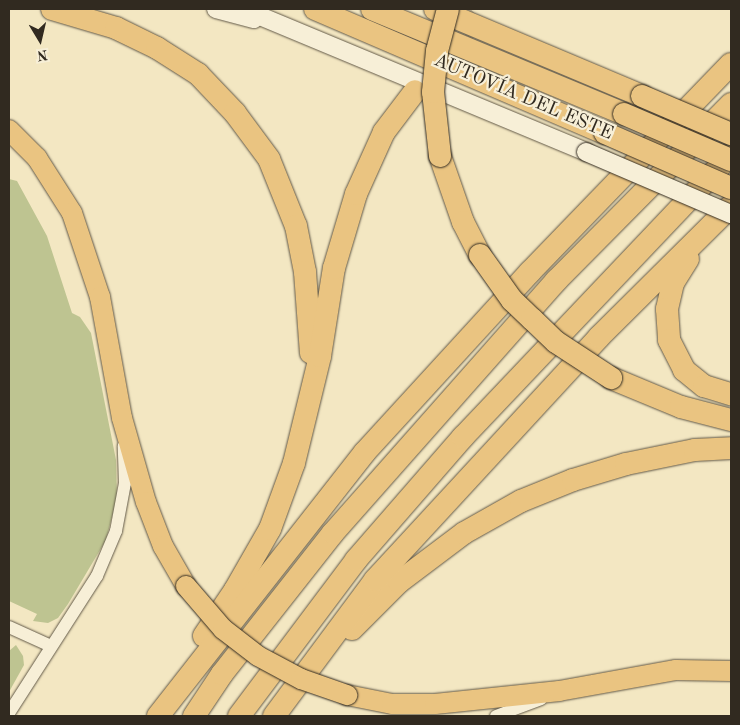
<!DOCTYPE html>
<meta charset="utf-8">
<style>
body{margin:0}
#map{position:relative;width:740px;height:725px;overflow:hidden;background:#f3e7c2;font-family:"Old Standard TT",serif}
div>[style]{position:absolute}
.green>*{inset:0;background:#bec491}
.highway-tunnel>*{height:22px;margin-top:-11px;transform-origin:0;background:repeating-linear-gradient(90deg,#ccc1a2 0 22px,transparent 0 33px)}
.roads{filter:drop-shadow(0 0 1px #625948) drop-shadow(0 0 1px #625948)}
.street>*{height:12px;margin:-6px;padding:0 6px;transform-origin:6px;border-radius:6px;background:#f7efd7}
.secondary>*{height:18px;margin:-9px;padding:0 9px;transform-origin:9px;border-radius:9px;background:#f7efd7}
.primary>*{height:20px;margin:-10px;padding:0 10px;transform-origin:10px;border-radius:10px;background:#eac481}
.highway>*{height:22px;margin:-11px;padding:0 11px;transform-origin:11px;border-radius:11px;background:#eac481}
.bridges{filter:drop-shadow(0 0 1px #312a20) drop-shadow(0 0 1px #312a20)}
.secondary-bridge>*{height:18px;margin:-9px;padding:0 9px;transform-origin:9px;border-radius:9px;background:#f7efd7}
.primary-bridge>*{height:20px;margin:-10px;padding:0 10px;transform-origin:10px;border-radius:10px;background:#eac481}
.highway-bridge>*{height:22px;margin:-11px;padding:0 11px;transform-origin:11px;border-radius:11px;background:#eac481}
span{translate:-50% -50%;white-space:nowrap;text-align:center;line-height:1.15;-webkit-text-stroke:4.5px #f7efd7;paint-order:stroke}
.street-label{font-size:19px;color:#312a20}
.frame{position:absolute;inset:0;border:10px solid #312a20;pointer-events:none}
.north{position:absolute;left:15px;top:15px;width:50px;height:50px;-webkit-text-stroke:4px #f7efd7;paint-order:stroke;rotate:171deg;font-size:14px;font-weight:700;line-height:20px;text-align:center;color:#312a20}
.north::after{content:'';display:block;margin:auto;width:18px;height:22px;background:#312a20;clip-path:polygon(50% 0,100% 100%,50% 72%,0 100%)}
</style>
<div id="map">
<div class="green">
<i style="clip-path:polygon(9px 179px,17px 181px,47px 236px,72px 313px,80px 317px,91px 333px,116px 460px,117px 498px,106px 540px,68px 604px,58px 618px,48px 623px,33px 621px,37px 614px,9px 601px)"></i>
<i style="clip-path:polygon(16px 645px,23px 656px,24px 665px,9px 692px,9px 651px)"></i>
</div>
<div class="highway-tunnel">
<i style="left:441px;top:57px;width:61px;rotate:-47.7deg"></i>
</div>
<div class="roads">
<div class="street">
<i style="left:9px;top:627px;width:46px;rotate:24.3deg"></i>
<i style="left:9px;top:713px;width:163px;rotate:-57.3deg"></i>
<i style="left:97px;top:576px;width:49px;rotate:-67.1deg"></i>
<i style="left:116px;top:531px;width:49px;rotate:-79.4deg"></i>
<i style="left:125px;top:483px;width:37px;rotate:-92deg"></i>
<i style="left:496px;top:716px;width:48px;rotate:-20.7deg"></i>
</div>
<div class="secondary">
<i style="left:216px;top:9px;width:39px;rotate:15deg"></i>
<i style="left:243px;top:9px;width:372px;rotate:22.6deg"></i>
</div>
<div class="primary">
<i style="left:9px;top:130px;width:40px;rotate:45deg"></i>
<i style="left:37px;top:158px;width:65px;rotate:57.5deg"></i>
<i style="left:72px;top:213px;width:89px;rotate:71.6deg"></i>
<i style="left:100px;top:297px;width:123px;rotate:79.7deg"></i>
<i style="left:122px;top:418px;width:87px;rotate:74.1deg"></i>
<i style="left:146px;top:502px;width:47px;rotate:68.9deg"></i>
<i style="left:163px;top:546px;width:46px;rotate:60.1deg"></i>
<i style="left:347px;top:695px;width:46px;rotate:11.3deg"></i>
<i style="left:392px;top:704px;width:43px"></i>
<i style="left:435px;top:704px;width:125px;rotate:-6deg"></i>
<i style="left:559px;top:691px;width:119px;rotate:-10.2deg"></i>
<i style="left:676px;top:670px;width:55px;rotate:1deg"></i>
</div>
<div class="highway">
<i style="left:52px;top:9px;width:67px;rotate:16.5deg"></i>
<i style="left:116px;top:28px;width:46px;rotate:26deg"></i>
<i style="left:157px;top:48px;width:49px;rotate:32.4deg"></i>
<i style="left:198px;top:74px;width:54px;rotate:46.5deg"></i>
<i style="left:235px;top:113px;width:57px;rotate:53.5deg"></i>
<i style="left:269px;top:159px;width:72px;rotate:68.1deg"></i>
<i style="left:296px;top:226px;width:47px;rotate:78.9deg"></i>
<i style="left:305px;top:272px;width:81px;rotate:85.8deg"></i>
<i style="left:315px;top:9px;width:315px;rotate:23.2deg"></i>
<i style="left:372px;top:9px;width:273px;rotate:22.6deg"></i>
<i style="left:435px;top:9px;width:225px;rotate:22.8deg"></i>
<i style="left:440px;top:156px;width:70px;rotate:70.8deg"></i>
<i style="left:463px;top:222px;width:37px;rotate:63deg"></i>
<i style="left:688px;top:259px;width:28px;rotate:122deg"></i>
<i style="left:673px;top:283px;width:27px;rotate:103deg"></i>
<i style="left:667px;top:309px;width:31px;rotate:86deg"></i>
<i style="left:669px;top:340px;width:34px;rotate:63deg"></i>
<i style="left:684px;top:370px;width:26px;rotate:39deg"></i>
<i style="left:704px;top:386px;width:28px;rotate:17deg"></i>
<i style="left:611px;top:378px;width:76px;rotate:22.5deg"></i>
<i style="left:681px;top:407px;width:52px;rotate:14.6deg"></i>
<i style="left:352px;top:629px;width:66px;rotate:-45deg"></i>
<i style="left:399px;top:582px;width:81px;rotate:-37deg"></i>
<i style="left:464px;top:533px;width:65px;rotate:-29.3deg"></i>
<i style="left:521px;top:501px;width:56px;rotate:-22deg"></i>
<i style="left:573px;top:480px;width:55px;rotate:-16.8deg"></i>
<i style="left:626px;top:464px;width:70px;rotate:-11.5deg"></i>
<i style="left:695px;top:450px;width:36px;rotate:-3deg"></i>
<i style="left:204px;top:636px;width:55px;rotate:-56deg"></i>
<i style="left:235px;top:590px;width:70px;rotate:-60.2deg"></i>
<i style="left:270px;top:529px;width:70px;rotate:-70deg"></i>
<i style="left:294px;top:463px;width:110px;rotate:-76.3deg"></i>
<i style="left:320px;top:356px;width:89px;rotate:-81deg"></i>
<i style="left:334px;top:268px;width:77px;rotate:-73.4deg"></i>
<i style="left:356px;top:194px;width:68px;rotate:-65.7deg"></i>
<i style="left:384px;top:132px;width:51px;rotate:-52.9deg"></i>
<i style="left:158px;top:716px;width:335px;rotate:-51.9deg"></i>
<i style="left:365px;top:452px;width:244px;rotate:-47.5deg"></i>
<i style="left:530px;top:272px;width:289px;rotate:-46deg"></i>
<i style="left:194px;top:716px;width:50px;rotate:-56.3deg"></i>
<i style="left:222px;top:674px;width:179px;rotate:-51.8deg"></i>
<i style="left:333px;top:533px;width:337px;rotate:-48.5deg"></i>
<i style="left:556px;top:281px;width:249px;rotate:-45.3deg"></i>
<i style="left:239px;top:716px;width:195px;rotate:-53.1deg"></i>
<i style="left:356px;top:560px;width:163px;rotate:-49deg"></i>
<i style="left:463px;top:437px;width:389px;rotate:-46.5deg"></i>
<i style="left:274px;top:716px;width:169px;rotate:-53.4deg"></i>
<i style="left:375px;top:580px;width:330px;rotate:-47.3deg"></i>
<i style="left:599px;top:337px;width:186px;rotate:-44.8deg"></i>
</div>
</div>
<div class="bridges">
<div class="secondary-bridge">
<i style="left:586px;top:152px;width:158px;rotate:23.2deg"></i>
</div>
<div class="primary-bridge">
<i style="left:186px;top:586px;width:57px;rotate:49.3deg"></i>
<i style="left:223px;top:629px;width:44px;rotate:37.6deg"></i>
<i style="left:258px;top:656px;width:49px;rotate:28.1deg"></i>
<i style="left:301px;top:679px;width:49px;rotate:19.2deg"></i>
</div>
<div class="highway-bridge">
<i style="left:642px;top:96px;width:97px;rotate:23.1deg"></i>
<i style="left:624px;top:114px;width:116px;rotate:23.3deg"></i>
<i style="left:605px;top:133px;width:137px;rotate:23.6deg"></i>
<i style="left:440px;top:156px;width:64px;rotate:-96.2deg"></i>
<i style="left:433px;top:92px;width:41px;rotate:-84.4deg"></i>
<i style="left:437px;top:51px;width:43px;rotate:-75.3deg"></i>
<i style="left:480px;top:255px;width:55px;rotate:54.6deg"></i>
<i style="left:512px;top:300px;width:28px;rotate:44deg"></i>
<i style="left:532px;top:319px;width:33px;rotate:44deg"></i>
<i style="left:556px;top:342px;width:66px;rotate:33.2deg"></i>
</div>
</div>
<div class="street-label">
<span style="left:523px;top:98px;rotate:23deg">AUTOVÍA DEL ESTE</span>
</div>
<div class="frame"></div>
<div class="north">N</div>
</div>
